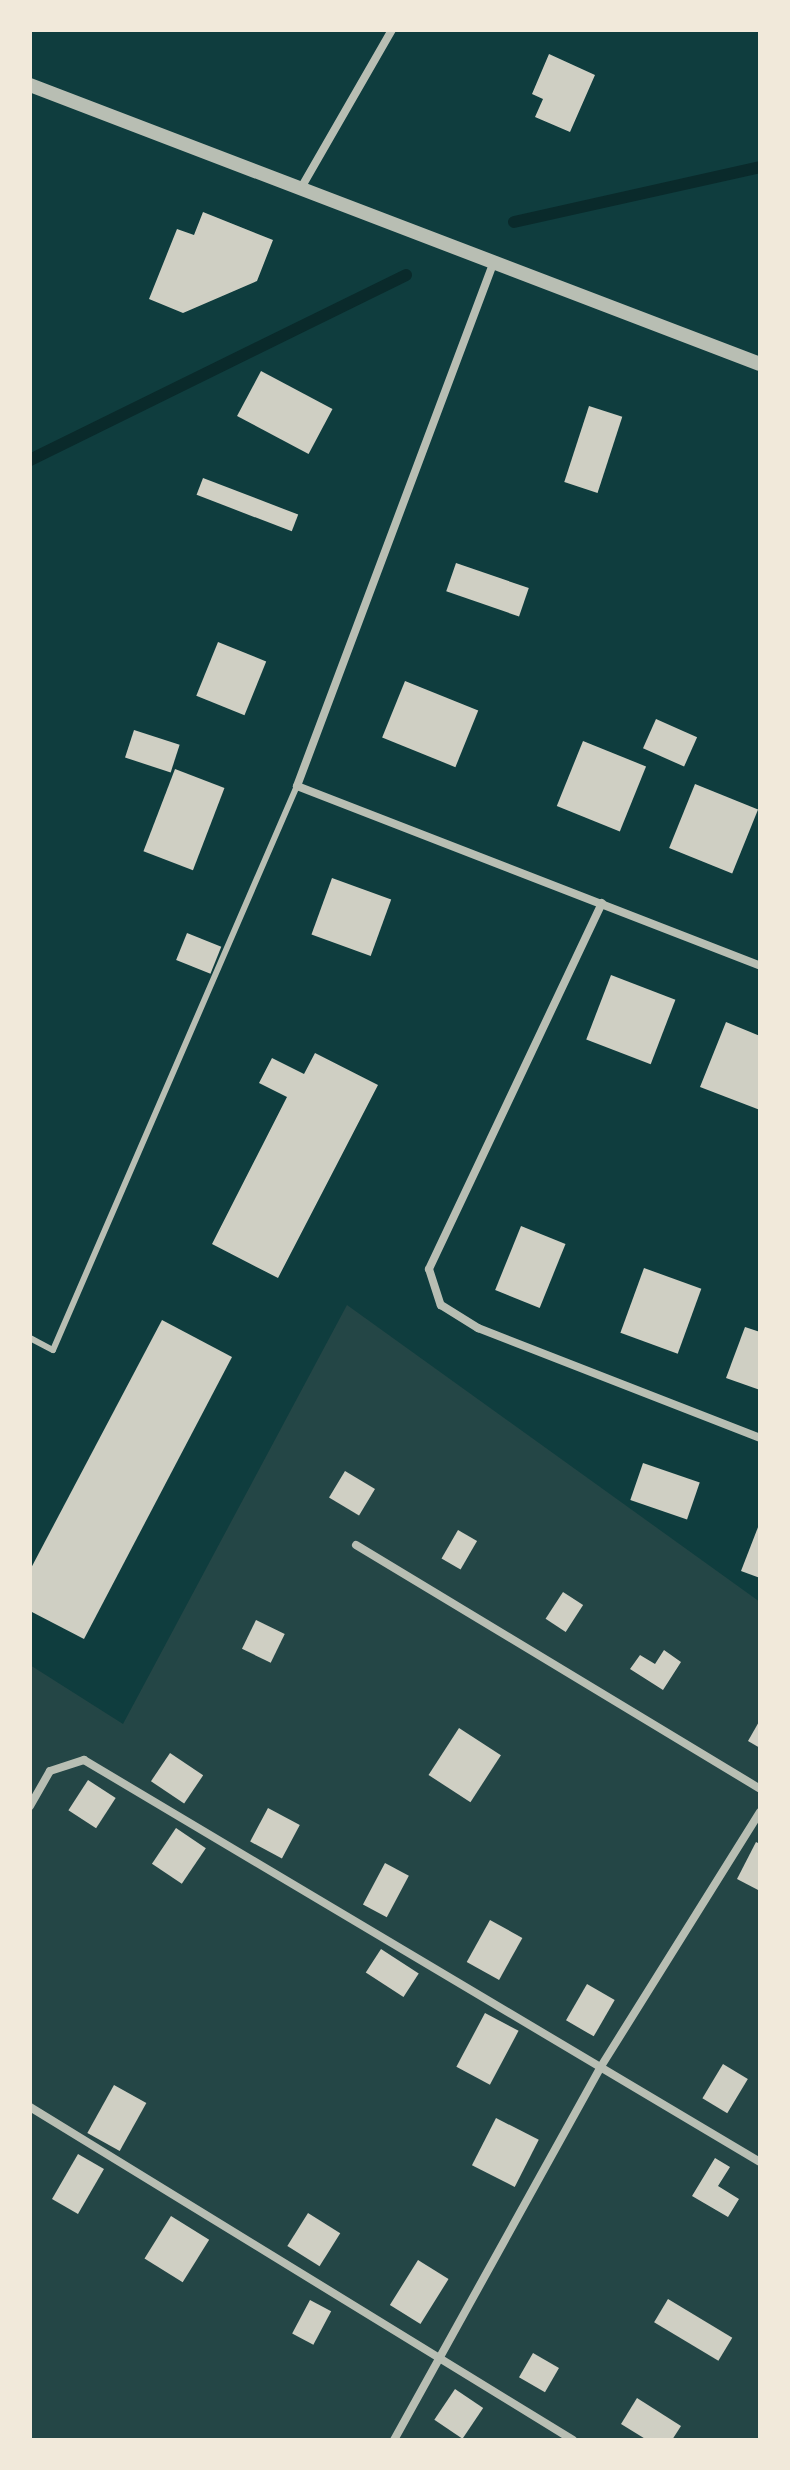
<!DOCTYPE html>
<style>
body{margin:0}
#map{position:relative;width:790px;height:2470px;overflow:hidden;background:#0f3d3e;font-family:Montserrat,sans-serif}
div>[style]{position:absolute}
.green>*{inset:0;background:#244646}
.stream>*{height:12px;margin:-6px;padding:0 6px;transform-origin:6px;border-radius:6px;background:#0a2a2b}
.building>*{inset:0;background:#cfcfc3;transform-origin:0 0}
.service>*{height:6px;margin:-3px;padding:0 3px;transform-origin:3px;border-radius:3px;background:#b8beb3}
.minor>*{height:8px;margin:-4px;padding:0 4px;transform-origin:4px;border-radius:4px;background:#b8beb3}
.tertiary>*{height:14px;margin:-7px;padding:0 7px;transform-origin:7px;border-radius:7px;background:#b8beb3}
span{translate:-50% -50%;white-space:nowrap;text-align:center;line-height:1.15;-webkit-text-stroke:6px #f1e9da;paint-order:stroke}
.frame{position:absolute;inset:0;border:32px solid #f1e9da;pointer-events:none}
</style>
<div id="map">
<div class="green">
<i style="clip-path:polygon(347px 1305px,760px 1602px,760px 2440px,30px 2440px,30px 1665px,123px 1724px)"></i>
</div>
<div class="stream">
<i style="left:514px;top:222px;width:252px;rotate:-12.6deg"></i>
<i style="left:30px;top:460px;width:419px;rotate:-26.2deg"></i>
</div>
<div class="building">
<i style="clip-path:polygon(549px 54px,595px 75px,570px 132px,535px 117px,543px 99px,532px 94px)"></i>
<i style="clip-path:polygon(203px 212px,273px 240px,257px 281px,183px 313px,149px 299px,177px 229px,194px 235px)"></i>
<i style="left:261px;top:371px;width:81px;height:51px;rotate:28deg"></i>
<i style="left:589px;top:406px;width:35px;height:80px;rotate:18deg"></i>
<i style="left:203px;top:478px;width:102px;height:18px;rotate:21deg"></i>
<i style="left:456px;top:563px;width:77px;height:30px;rotate:19deg"></i>
<i style="left:218px;top:642px;width:52px;height:58px;rotate:22deg"></i>
<i style="left:405px;top:681px;width:79px;height:61px;rotate:22deg"></i>
<i style="left:656px;top:719px;width:45px;height:32px;rotate:24deg"></i>
<i style="left:134px;top:730px;width:48px;height:29px;rotate:18deg"></i>
<i style="left:583px;top:741px;width:68px;height:70px;rotate:22deg"></i>
<i style="left:175px;top:769px;width:53px;height:88px;rotate:21deg"></i>
<i style="left:695px;top:784px;width:68px;height:69px;rotate:22deg"></i>
<i style="left:332px;top:878px;width:63px;height:60px;rotate:20deg"></i>
<i style="left:187px;top:933px;width:37px;height:29px;rotate:22deg"></i>
<i style="left:611px;top:975px;width:69px;height:69px;rotate:21deg"></i>
<i style="clip-path:polygon(726px 1022px,760px 1036px,760px 1110px,700px 1087px)"></i>
<i style="clip-path:polygon(315px 1053px,378px 1085px,278px 1278px,212px 1244px,287px 1097px,259px 1083px,272px 1058px,304px 1074px)"></i>
<i style="left:521px;top:1226px;width:48px;height:69px;rotate:22deg"></i>
<i style="left:644px;top:1268px;width:61px;height:69px;rotate:20deg"></i>
<i style="clip-path:polygon(162px 1320px,232px 1357px,84px 1639px,30px 1611px,30px 1570px)"></i>
<i style="clip-path:polygon(745px 1327px,760px 1332px,760px 1390px,726px 1378px)"></i>
<i style="left:643px;top:1463px;width:60px;height:39px;rotate:19deg"></i>
<i style="left:345px;top:1471px;width:35px;height:31px;rotate:31deg"></i>
<i style="clip-path:polygon(760px 1522px,760px 1578px,741px 1571px)"></i>
<i style="left:458px;top:1530px;width:22px;height:33px;rotate:30deg"></i>
<i style="left:563px;top:1592px;width:24px;height:32px;rotate:33deg"></i>
<i style="left:256px;top:1620px;width:32px;height:32px;rotate:26deg"></i>
<i style="clip-path:polygon(664px 1650px,681px 1662px,663px 1690px,630px 1669px,640px 1655px,655px 1664px)"></i>
<i style="clip-path:polygon(760px 1720px,760px 1748px,748px 1741px)"></i>
<i style="left:459px;top:1728px;width:50px;height:56px;rotate:33deg"></i>
<i style="left:170px;top:1753px;width:40px;height:34px;rotate:34deg"></i>
<i style="left:88px;top:1780px;width:33px;height:36px;rotate:33deg"></i>
<i style="left:268px;top:1808px;width:36px;height:38px;rotate:28deg"></i>
<i style="left:176px;top:1828px;width:36px;height:43px;rotate:34deg"></i>
<i style="clip-path:polygon(756px 1842px,760px 1844px,760px 1891px,737px 1879px)"></i>
<i style="left:385px;top:1863px;width:27px;height:47px;rotate:28deg"></i>
<i style="left:490px;top:1920px;width:37px;height:48px;rotate:29deg"></i>
<i style="left:381px;top:1949px;width:45px;height:28px;rotate:33deg"></i>
<i style="left:587px;top:1984px;width:32px;height:42px;rotate:30deg"></i>
<i style="left:485px;top:2013px;width:38px;height:61px;rotate:28deg"></i>
<i style="left:723px;top:2064px;width:29px;height:40px;rotate:31deg"></i>
<i style="left:114px;top:2085px;width:37px;height:55px;rotate:29deg"></i>
<i style="left:496px;top:2118px;width:48px;height:53px;rotate:27deg"></i>
<i style="left:78px;top:2154px;width:30px;height:52px;rotate:30deg"></i>
<i style="clip-path:polygon(715px 2158px,730px 2167px,718px 2186px,739px 2199px,728px 2217px,692px 2196px)"></i>
<i style="left:308px;top:2213px;width:38px;height:39px;rotate:32deg"></i>
<i style="left:171px;top:2216px;width:45px;height:50px;rotate:32deg"></i>
<i style="left:418px;top:2260px;width:36px;height:53px;rotate:32deg"></i>
<i style="left:668px;top:2299px;width:75px;height:27px;rotate:31deg"></i>
<i style="left:310px;top:2300px;width:24px;height:38px;rotate:28deg"></i>
<i style="left:533px;top:2353px;width:30px;height:28px;rotate:30deg"></i>
<i style="left:455px;top:2389px;width:34px;height:37px;rotate:34deg"></i>
<i style="clip-path:polygon(637px 2398px,681px 2426px,672px 2440px,647px 2440px,621px 2424px)"></i>
</div>
<div class="service">
<i style="left:30px;top:1338px;width:26px;rotate:28deg"></i>
<i style="left:53px;top:1350px;width:615px;rotate:-66.61deg"></i>
</div>
<div class="minor">
<i style="left:301px;top:188px;width:182px;rotate:-60.1deg"></i>
<i style="left:493px;top:264px;width:558px;rotate:110.58deg"></i>
<i style="left:297px;top:786px;width:497px;rotate:21.2deg"></i>
<i style="left:602px;top:903px;width:405px;rotate:115.3deg"></i>
<i style="left:429px;top:1269px;width:38px;rotate:72deg"></i>
<i style="left:441px;top:1305px;width:44px;rotate:31.9deg"></i>
<i style="left:478px;top:1328px;width:303px;rotate:21.3deg"></i>
<i style="left:356px;top:1545px;width:472px;rotate:31.1deg"></i>
<i style="left:30px;top:1806px;width:40px;rotate:-60.3deg"></i>
<i style="left:50px;top:1771px;width:36px;rotate:-18deg"></i>
<i style="left:84px;top:1760px;width:786px;rotate:30.74deg"></i>
<i style="left:30px;top:2107px;width:637px;rotate:31.52deg"></i>
<i style="left:394px;top:2440px;width:425px;rotate:-61deg"></i>
<i style="left:600px;top:2068px;width:302px;rotate:-58deg"></i>
</div>
<div class="tertiary">
<i style="left:30px;top:85px;width:781px;rotate:20.92deg"></i>
</div>
<div class="frame"></div>
</div>
